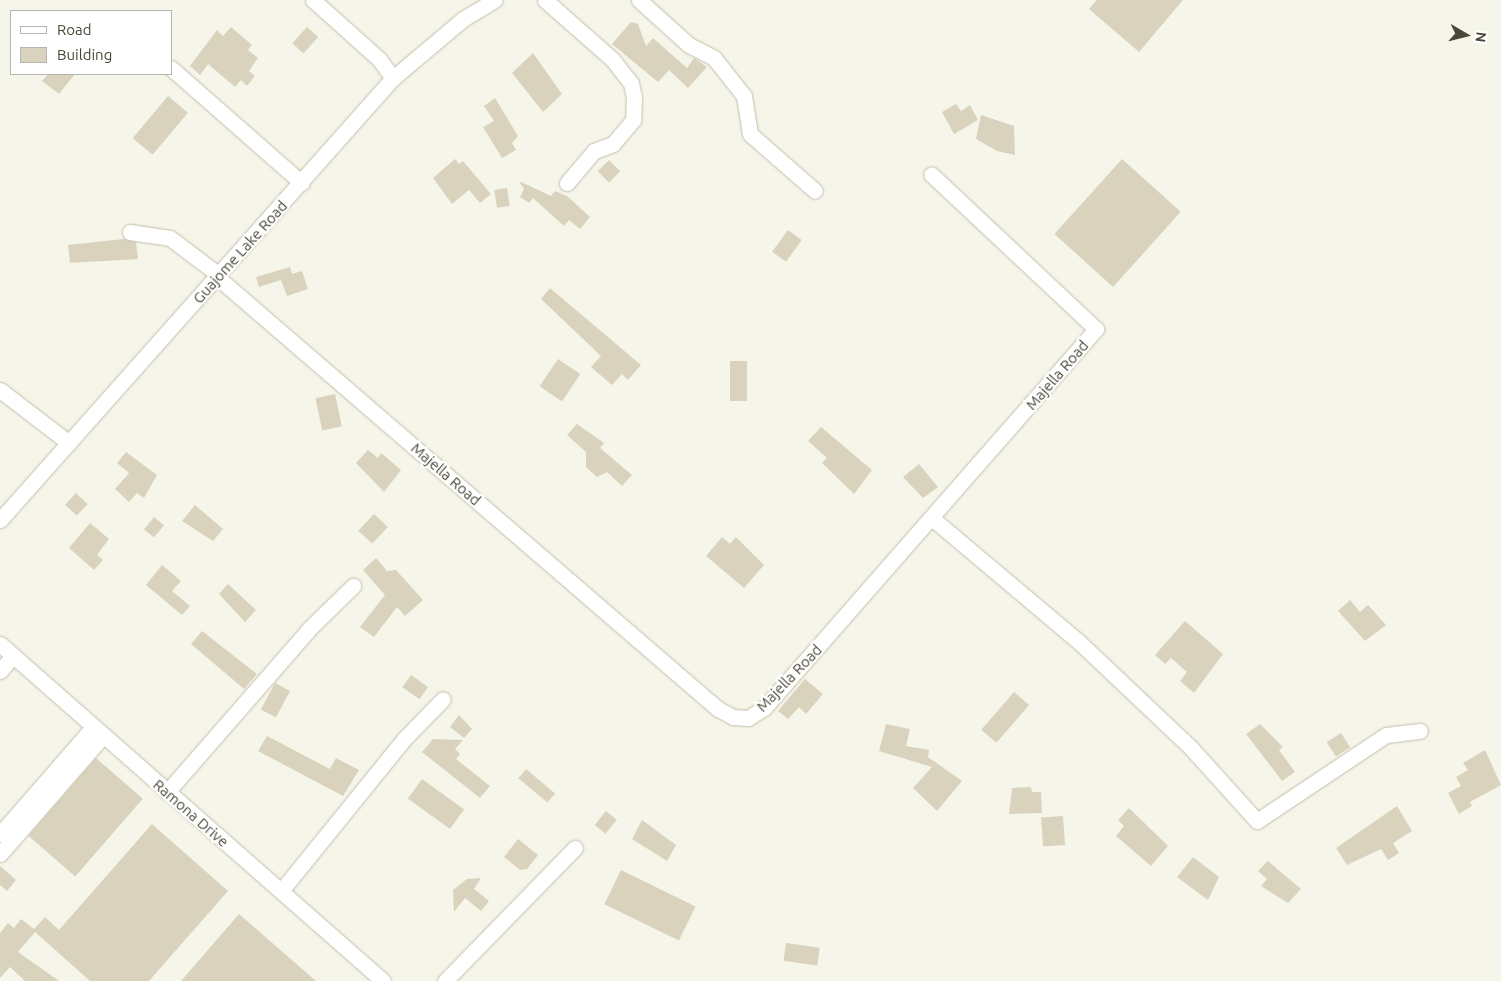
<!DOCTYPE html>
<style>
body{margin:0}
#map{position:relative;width:1501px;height:981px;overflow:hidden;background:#f6f5e9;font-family:Ubuntu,sans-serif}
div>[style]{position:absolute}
.building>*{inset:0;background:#d9d3be;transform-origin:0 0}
.roads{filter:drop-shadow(0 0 1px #c2bfab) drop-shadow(0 0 1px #c2bfab)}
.minor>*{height:15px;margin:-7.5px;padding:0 7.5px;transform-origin:7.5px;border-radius:7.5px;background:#fff}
span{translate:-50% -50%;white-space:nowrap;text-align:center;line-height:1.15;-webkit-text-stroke:4.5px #fff;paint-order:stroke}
.street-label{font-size:15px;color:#4a4737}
.legend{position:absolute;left:10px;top:10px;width:162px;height:65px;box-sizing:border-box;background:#fff;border:1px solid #b7b5af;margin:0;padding:6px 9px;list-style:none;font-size:15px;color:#4a4737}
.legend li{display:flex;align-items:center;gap:10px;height:25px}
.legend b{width:25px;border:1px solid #b7b5af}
.north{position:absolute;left:1441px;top:10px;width:50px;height:50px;-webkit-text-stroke:4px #fff;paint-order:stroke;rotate:98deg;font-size:14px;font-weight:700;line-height:20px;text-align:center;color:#4a4737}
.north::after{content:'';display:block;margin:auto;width:18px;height:22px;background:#4a4737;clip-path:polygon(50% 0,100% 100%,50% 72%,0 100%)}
</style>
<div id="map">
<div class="building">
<i style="clip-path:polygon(1097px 0,1183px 0,1139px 52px,1089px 9px)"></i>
<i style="clip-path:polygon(631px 22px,638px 24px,646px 46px,653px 38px,687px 68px,694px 58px,707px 67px,688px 88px,669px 70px,658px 82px,612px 44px)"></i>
<i style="clip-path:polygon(231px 27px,252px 45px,248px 50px,258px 58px,249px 71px,255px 76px,247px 86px,241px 80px,235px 87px,208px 64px,200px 75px,190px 66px,217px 30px,223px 36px)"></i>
<i style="left:307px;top:27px;width:15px;height:22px;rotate:42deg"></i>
<i style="clip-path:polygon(533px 53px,562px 94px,543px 112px,512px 73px)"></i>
<i style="clip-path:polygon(48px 74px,75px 74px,59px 94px,42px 81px)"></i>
<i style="left:168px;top:96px;width:26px;height:55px;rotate:40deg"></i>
<i style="clip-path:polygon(495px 98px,518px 136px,512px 143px,516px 150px,502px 158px,483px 127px,494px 121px,484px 106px)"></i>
<i style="clip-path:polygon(956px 104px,961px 111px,970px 105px,978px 120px,954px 134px,942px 112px)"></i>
<i style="clip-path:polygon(981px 115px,1014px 126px,1015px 155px,997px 151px,976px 139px)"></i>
<i style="clip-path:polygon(455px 159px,459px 164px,463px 161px,491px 194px,480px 203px,469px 190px,452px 204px,433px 178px)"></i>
<i style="left:1122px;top:159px;width:79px;height:101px;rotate:42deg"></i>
<i style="left:609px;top:160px;width:16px;height:16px;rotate:45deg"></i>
<i style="clip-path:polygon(519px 181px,551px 196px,555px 191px,567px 196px,590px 217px,580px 229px,569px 220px,564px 226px,533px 198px,529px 203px,520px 197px,524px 189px)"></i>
<i style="left:507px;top:188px;width:18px;height:13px;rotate:81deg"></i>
<i style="left:788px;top:230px;width:17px;height:27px;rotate:36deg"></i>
<i style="clip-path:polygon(124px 239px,136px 242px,138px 259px,70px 263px,68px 245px)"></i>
<i style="clip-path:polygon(290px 267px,292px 274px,302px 271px,308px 289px,287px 296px,281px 280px,259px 287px,256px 277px)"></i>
<i style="clip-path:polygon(550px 288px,641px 365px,628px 380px,622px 374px,612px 385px,591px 367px,601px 356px,541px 299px)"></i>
<i style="left:558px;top:359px;width:27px;height:33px;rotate:34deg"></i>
<i style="left:730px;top:361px;width:17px;height:40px"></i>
<i style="left:335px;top:394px;width:33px;height:20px;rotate:78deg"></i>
<i style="clip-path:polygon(577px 424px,604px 443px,600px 448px,632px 475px,622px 486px,607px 472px,597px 477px,586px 467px,586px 452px,567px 435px)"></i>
<i style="clip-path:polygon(821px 427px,872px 470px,854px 494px,822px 463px,827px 458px,808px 441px)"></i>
<i style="clip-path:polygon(368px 450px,378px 458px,381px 453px,401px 470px,384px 492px,356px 463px)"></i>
<i style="clip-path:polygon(126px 452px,157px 475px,144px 498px,137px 493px,129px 502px,115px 489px,129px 473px,117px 463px)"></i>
<i style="clip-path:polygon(919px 464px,938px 487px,923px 498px,903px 477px)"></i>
<i style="left:76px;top:493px;width:16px;height:16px;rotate:43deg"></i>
<i style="clip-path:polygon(195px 505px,223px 529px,213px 541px,182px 521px)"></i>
<i style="left:374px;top:514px;width:19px;height:23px;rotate:43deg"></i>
<i style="left:154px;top:517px;width:13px;height:16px;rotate:39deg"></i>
<i style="clip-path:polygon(90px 523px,109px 539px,97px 555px,103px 560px,94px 570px,69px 548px)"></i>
<i style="clip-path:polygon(722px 537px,730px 544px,736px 537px,764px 565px,744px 588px,706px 556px)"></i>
<i style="clip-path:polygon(376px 558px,387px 571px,396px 570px,423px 600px,405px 616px,397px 607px,374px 637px,360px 627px,385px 595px,363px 570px)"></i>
<i style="clip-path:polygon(162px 565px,181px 581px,172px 591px,190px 606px,182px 615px,146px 585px)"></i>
<i style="clip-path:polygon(228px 584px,256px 610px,245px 622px,219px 594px)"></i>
<i style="clip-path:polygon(1350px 600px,1360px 612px,1368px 605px,1386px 625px,1365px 641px,1338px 611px)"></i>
<i style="clip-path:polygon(1185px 621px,1223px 654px,1194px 693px,1180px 681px,1187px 672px,1171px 658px,1165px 664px,1155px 655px)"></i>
<i style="clip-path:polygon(202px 631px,257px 674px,244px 689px,191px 644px)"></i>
<i style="left:411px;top:675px;width:21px;height:15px;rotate:35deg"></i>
<i style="clip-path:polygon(805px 679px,823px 694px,806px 714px,799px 707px,788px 719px,778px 711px)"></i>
<i style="left:275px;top:683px;width:17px;height:30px;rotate:28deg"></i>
<i style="left:1014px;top:692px;width:20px;height:50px;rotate:41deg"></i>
<i style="clip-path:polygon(459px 715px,472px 729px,464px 738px,450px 727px)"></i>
<i style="clip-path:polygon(886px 724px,910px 729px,906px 746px,929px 750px,928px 757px,962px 781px,937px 811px,913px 788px,932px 767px,879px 751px)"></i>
<i style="clip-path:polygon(1260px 724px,1283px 747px,1279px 750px,1295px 772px,1282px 781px,1246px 734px)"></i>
<i style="left:1341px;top:733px;width:17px;height:17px;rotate:57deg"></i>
<i style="clip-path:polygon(267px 736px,330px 769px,336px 758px,359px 770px,343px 796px,258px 751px)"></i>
<i style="clip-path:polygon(433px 739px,463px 740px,455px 749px,460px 754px,456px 759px,490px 786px,480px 798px,422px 752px)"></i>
<i style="clip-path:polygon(1485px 750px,1501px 785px,1470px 802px,1472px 806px,1459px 814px,1448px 793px,1461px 786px,1456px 777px,1468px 770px,1463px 763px)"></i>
<i style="left:96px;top:758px;width:62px;height:103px;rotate:41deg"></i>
<i style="left:526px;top:769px;width:38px;height:12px;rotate:40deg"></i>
<i style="left:422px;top:779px;width:52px;height:24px;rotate:36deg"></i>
<i style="clip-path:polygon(1031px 787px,1032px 792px,1041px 792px,1042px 813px,1009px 814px,1012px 788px)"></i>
<i style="clip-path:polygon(1397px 806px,1412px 831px,1393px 843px,1399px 853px,1388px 860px,1381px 849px,1347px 865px,1336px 848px)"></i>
<i style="clip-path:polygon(1129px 808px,1168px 846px,1151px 866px,1116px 836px,1124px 826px,1118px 820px)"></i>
<i style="left:606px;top:811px;width:14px;height:18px;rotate:39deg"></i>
<i style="left:1063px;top:816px;width:29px;height:22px;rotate:86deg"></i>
<i style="clip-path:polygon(642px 820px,676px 845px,667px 861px,632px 839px)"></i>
<i style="clip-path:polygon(152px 824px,228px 891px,149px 981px,90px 981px,35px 932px,18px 952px,59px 981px,25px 981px,10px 967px,0 978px,0 933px,8px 923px,14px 928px,21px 919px,34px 929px,45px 917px,59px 930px)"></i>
<i style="clip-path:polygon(518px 839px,538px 855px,527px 869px,520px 870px,504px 857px)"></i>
<i style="clip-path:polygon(1193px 857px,1219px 877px,1208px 900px,1177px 877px)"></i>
<i style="clip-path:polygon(1268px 861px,1301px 889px,1288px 903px,1261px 886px,1267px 879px,1258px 871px)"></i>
<i style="clip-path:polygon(0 866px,16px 880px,7px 891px,0 885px)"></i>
<i style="left:621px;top:870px;width:83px;height:38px;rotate:26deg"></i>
<i style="clip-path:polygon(481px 878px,474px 889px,489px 901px,481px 911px,465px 898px,454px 912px,453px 890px,467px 879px)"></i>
<i style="clip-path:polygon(239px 914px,316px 981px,181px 981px)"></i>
<i style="left:786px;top:943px;width:34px;height:18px;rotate:8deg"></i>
</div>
<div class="roads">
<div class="minor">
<i style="left:313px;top:0;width:89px;rotate:41.8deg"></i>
<i style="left:379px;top:59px;width:24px;rotate:54deg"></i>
<i style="left:545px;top:0;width:89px;rotate:41.4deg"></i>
<i style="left:612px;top:59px;width:31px;rotate:52deg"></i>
<i style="left:631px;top:83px;width:14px;rotate:78deg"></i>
<i style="left:634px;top:97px;width:23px;rotate:92deg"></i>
<i style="left:633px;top:120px;width:31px;rotate:130deg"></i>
<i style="left:613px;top:144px;width:20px;rotate:160deg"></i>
<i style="left:594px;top:151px;width:42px;rotate:130.2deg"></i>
<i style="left:639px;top:0;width:67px;rotate:42deg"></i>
<i style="left:689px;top:45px;width:28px;rotate:27deg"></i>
<i style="left:714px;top:58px;width:48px;rotate:51.7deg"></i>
<i style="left:744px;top:96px;width:38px;rotate:81deg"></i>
<i style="left:750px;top:134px;width:86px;rotate:41.2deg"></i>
<i style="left:171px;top:68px;width:174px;rotate:41.3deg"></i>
<i style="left:130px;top:232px;width:40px;rotate:8.5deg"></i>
<i style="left:170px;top:238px;width:61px;rotate:37.1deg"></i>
<i style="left:217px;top:277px;width:662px;rotate:40.77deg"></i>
<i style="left:718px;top:709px;width:17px;rotate:28deg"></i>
<i style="left:733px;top:717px;width:15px;rotate:4deg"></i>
<i style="left:748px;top:718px;width:19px;rotate:-32deg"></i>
<i style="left:764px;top:708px;width:504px;rotate:-48.78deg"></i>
<i style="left:1096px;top:329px;width:226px;rotate:-136.8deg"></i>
<i style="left:0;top:390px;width:87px;rotate:37.5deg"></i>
<i style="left:933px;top:519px;width:189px;rotate:40.1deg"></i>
<i style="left:1078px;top:641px;width:156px;rotate:43.4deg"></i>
<i style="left:1191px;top:748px;width:98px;rotate:47.9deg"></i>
<i style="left:1257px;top:821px;width:155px;rotate:-33.7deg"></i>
<i style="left:1386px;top:735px;width:34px;rotate:-7deg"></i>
<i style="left:0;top:520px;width:591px;rotate:-48.36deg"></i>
<i style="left:393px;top:78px;width:92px;rotate:-40.1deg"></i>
<i style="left:463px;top:19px;width:37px;rotate:-31deg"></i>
<i style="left:0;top:644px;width:510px;rotate:41.34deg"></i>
<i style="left:0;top:671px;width:20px;rotate:-49deg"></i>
<i style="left:167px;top:792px;width:216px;rotate:-48.9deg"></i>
<i style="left:309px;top:629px;width:62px;rotate:-44.3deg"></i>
<i style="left:0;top:834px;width:142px;rotate:-49deg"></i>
<i style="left:0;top:854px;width:157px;rotate:-48.9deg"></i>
<i style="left:281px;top:891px;width:197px;rotate:-51deg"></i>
<i style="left:405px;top:738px;width:54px;rotate:-45.7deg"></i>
<i style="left:445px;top:981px;width:186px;rotate:-45.7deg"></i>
</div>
</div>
<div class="street-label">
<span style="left:240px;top:252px;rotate:-48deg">Guajome Lake Road</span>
<span style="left:1057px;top:375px;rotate:-49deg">Majella Road</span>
<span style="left:446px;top:474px;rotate:41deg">Majella Road</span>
<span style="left:789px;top:678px;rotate:-46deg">Majella Road</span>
<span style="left:191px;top:813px;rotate:41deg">Ramona Drive</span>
</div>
<ul class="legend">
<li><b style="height:6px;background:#fff"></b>Road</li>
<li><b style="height:14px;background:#d9d3be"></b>Building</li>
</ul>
<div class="north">N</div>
</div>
